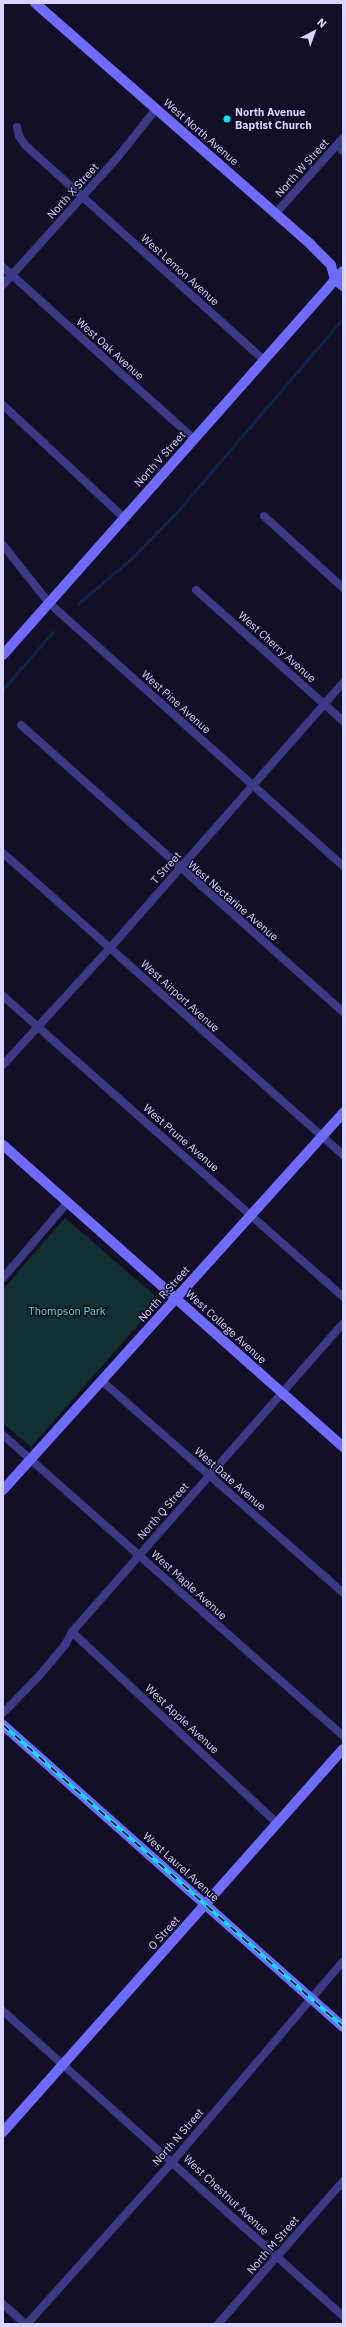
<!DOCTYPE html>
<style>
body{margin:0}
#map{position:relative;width:346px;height:2327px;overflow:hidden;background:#130f26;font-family:"IBM Plex Sans",sans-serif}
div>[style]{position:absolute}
.green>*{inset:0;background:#12302f}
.stream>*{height:2.5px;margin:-1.25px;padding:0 1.25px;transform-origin:1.25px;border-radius:1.25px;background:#0c2248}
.street>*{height:8px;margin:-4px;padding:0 4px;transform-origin:4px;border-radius:4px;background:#3d3a85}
.secondary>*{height:10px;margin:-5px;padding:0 5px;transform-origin:5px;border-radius:5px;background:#6f6bff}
.rail>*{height:4px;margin-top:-2px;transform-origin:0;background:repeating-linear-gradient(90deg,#130f26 0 8px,#00e5ff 0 16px);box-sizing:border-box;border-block:1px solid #00e5ff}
.dots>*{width:11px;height:11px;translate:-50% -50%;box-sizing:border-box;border:2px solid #130f26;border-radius:50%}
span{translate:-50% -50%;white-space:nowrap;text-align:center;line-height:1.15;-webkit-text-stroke:3px #130f26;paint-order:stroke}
.poi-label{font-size:11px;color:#d9d4ff;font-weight:700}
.left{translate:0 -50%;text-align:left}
.street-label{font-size:11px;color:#d9d4ff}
.park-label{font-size:11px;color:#5fe0c0}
.frame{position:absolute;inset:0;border:4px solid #d9d4ff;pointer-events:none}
.north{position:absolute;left:294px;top:12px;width:40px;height:40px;-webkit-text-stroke:3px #130f26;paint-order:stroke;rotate:41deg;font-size:11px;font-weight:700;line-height:16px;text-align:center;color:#d9d4ff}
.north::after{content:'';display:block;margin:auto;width:14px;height:18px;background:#d9d4ff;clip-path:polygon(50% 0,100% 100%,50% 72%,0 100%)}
</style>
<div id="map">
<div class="green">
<i style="clip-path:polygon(65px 1218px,160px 1300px,31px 1447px,3px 1423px,3px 1289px)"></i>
</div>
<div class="stream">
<i style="left:79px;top:603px;width:70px;rotate:-40.3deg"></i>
<i style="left:132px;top:558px;width:64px;rotate:-45.6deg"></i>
<i style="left:177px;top:512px;width:255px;rotate:-49.4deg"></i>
<i style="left:3px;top:689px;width:76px;rotate:-48.7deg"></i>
</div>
<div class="street">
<i style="left:17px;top:127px;width:9px;rotate:77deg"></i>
<i style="left:19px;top:136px;width:11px;rotate:56deg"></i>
<i style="left:25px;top:145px;width:321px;rotate:42deg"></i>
<i style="left:337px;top:146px;width:8px;rotate:40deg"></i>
<i style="left:276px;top:213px;width:101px;rotate:-48.2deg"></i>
<i style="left:3px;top:267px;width:257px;rotate:42deg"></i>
<i style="left:3px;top:285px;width:171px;rotate:-48.1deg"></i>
<i style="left:117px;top:158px;width:63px;rotate:-51.5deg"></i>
<i style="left:3px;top:405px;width:166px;rotate:43deg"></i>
<i style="left:264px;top:516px;width:107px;rotate:42.3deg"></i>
<i style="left:3px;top:545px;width:74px;rotate:51.6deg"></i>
<i style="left:49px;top:603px;width:394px;rotate:41.8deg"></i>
<i style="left:196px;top:590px;width:197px;rotate:41.7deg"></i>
<i style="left:21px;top:725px;width:431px;rotate:41.7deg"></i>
<i style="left:3px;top:853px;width:455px;rotate:41.6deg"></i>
<i style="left:3px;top:996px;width:454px;rotate:41.5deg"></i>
<i style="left:3px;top:1065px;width:159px;rotate:-47.6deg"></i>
<i style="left:110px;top:948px;width:353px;rotate:-48.7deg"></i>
<i style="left:3px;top:1278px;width:100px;rotate:-49.5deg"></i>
<i style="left:102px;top:1381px;width:321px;rotate:41.3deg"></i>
<i style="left:3px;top:1435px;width:454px;rotate:41.5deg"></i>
<i style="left:72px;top:1632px;width:279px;rotate:43deg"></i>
<i style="left:3px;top:1713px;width:52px;rotate:-45.8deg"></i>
<i style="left:39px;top:1676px;width:40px;rotate:-50deg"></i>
<i style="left:65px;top:1645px;width:15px;rotate:-62deg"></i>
<i style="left:72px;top:1632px;width:410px;rotate:-48.7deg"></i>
<i style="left:3px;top:2011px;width:457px;rotate:41.9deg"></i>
<i style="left:3px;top:2304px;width:30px;rotate:42deg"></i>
<i style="left:27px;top:2324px;width:219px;rotate:-48.1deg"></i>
<i style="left:173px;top:2161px;width:262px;rotate:-49.6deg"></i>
<i style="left:218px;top:2324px;width:190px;rotate:-48.8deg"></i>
</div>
<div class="secondary">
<i style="left:35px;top:3px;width:367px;rotate:41.2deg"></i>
<i style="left:311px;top:245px;width:28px;rotate:45deg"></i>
<i style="left:331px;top:265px;width:16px;rotate:75deg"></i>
<i style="left:335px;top:280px;width:10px;rotate:37deg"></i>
<i style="left:3px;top:655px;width:513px;rotate:-48.48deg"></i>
<i style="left:3px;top:1145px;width:455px;rotate:41.6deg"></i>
<i style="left:3px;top:1490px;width:508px;rotate:-47.95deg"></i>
<i style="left:3px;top:1725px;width:455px;rotate:41.6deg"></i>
<i style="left:3px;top:2132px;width:512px;rotate:-48.4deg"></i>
</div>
<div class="rail">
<i style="left:3px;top:1725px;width:455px;rotate:41.6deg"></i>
</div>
<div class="dots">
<i style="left:227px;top:119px;background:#00e5ff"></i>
</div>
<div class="poi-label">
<span class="left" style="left:235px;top:119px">North Avenue<br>Baptist Church</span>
</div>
<div class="street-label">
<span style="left:201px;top:132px;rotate:41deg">West North Avenue</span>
<span style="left:302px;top:168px;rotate:-48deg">North W Street</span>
<span style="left:73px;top:191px;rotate:-48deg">North X Street</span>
<span style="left:180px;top:270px;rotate:42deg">West Lemon Avenue</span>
<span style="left:110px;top:349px;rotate:42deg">West Oak Avenue</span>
<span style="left:160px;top:459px;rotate:-48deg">North V Street</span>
<span style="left:277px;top:647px;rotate:42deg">West Cherry Avenue</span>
<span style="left:176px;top:702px;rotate:42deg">West Pine Avenue</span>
<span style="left:166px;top:868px;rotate:-48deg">T Street</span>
<span style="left:233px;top:901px;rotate:41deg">West Nectarine Avenue</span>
<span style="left:180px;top:996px;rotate:42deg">West Airport Avenue</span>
<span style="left:181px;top:1138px;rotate:41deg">West Prune Avenue</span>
<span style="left:164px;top:1294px;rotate:-48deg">North R Street</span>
<span style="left:226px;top:1327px;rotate:42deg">West College Avenue</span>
<span style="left:230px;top:1479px;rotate:41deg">West Date Avenue</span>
<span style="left:163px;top:1511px;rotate:-49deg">North Q Street</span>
<span style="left:189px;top:1585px;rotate:42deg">West Maple Avenue</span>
<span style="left:182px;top:1719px;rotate:43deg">West Apple Avenue</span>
<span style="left:181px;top:1867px;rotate:42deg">West Laurel Avenue</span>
<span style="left:164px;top:1933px;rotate:-48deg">O Street</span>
<span style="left:178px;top:2137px;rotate:-49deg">North N Street</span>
<span style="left:226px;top:2195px;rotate:43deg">West Chestnut Avenue</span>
<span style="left:273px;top:2245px;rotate:-49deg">North M Street</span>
</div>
<div class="park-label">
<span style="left:67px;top:1311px">Thompson Park</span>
</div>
<div class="frame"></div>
<div class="north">N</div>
</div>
